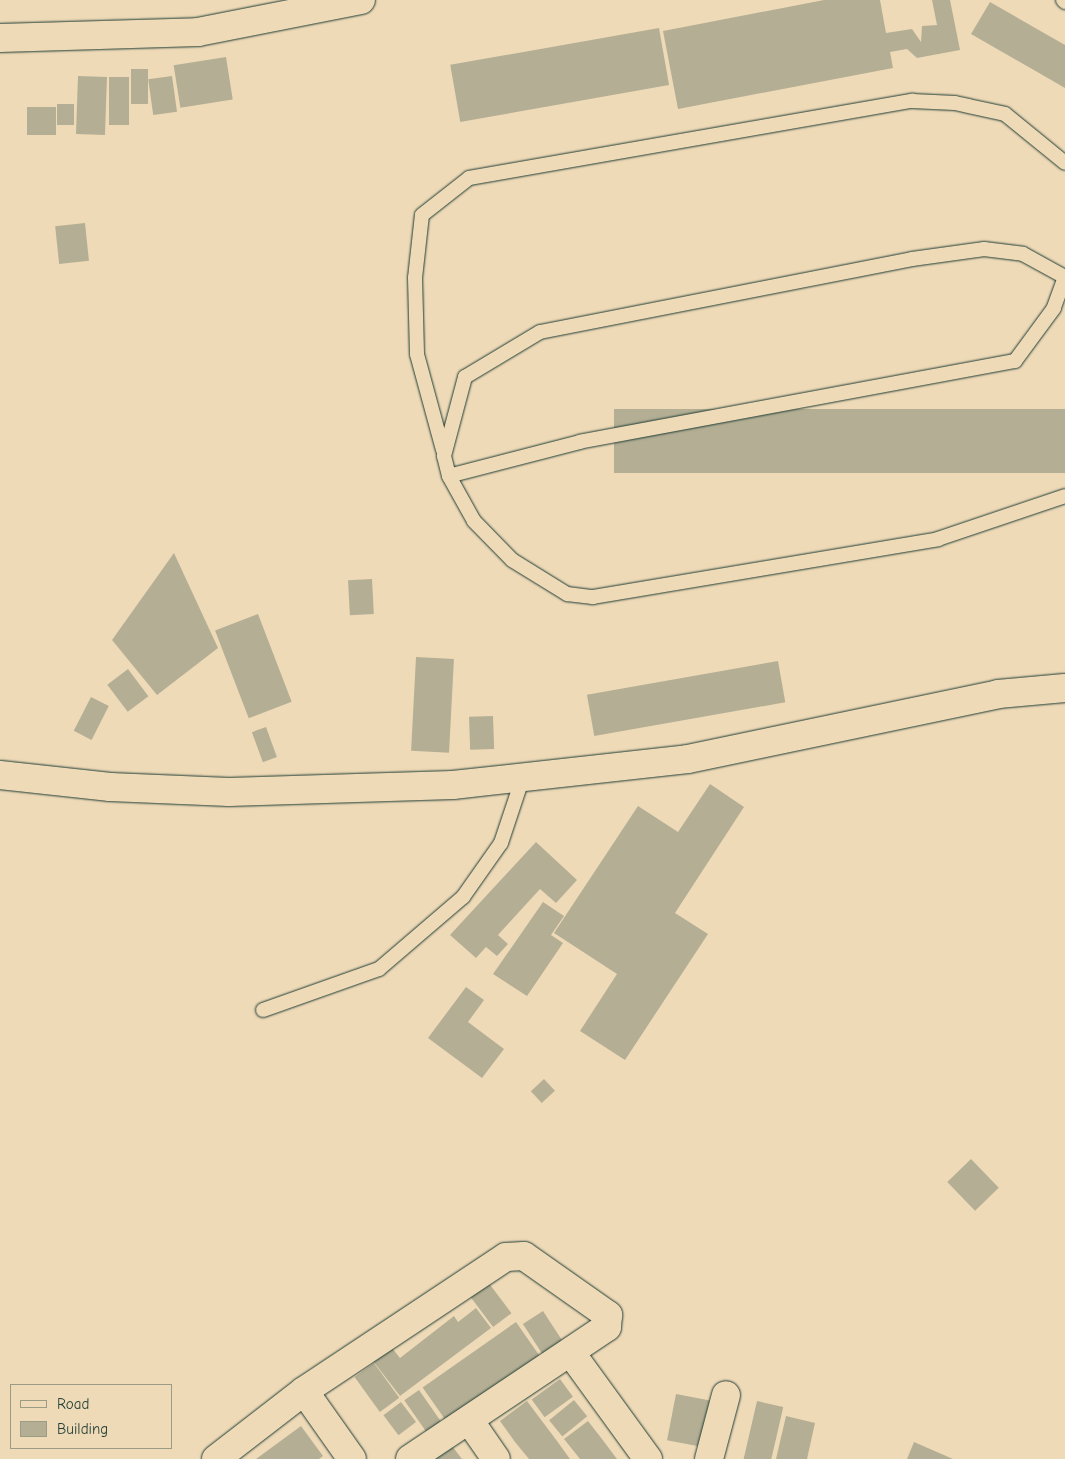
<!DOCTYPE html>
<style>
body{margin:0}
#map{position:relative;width:1065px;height:1459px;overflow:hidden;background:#efdab8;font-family:"Comic Neue",sans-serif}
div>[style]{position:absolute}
.building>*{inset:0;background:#b4af94;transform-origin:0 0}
.roads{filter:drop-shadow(0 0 1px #1f3d34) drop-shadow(0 0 1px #1f3d34)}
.lane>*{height:14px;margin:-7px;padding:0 7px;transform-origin:7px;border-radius:7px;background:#efdab8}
.street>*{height:28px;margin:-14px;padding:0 14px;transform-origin:14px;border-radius:14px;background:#efdab8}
.secondary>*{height:28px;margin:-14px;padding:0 14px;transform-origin:14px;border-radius:14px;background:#efdab8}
span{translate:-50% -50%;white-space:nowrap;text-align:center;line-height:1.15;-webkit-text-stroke:4.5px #efdab8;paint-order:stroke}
.legend{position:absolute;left:10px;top:1384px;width:162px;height:65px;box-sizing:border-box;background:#efdab8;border:1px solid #9c9b83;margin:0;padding:6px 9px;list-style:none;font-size:15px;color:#1f3d34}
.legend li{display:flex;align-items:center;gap:10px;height:25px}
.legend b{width:25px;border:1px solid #9c9b83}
</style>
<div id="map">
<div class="building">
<i style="clip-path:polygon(824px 0,880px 0,886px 33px,912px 29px,921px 42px,922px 26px,937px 25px,932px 0,950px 0,960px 50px,917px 58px,907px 49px,890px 52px,893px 68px,678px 109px,663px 31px)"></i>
<i style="clip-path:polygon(990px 2px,1065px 45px,1065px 88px,971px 34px)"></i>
<i style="left:659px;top:28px;width:58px;height:212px;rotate:80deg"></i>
<i style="left:226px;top:57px;width:43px;height:53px;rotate:81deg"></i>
<i style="left:131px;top:69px;width:17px;height:35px"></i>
<i style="left:78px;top:76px;width:29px;height:58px;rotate:2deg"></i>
<i style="left:172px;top:76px;width:36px;height:24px;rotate:82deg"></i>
<i style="left:109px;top:77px;width:20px;height:48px"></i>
<i style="left:57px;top:104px;width:17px;height:21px"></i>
<i style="left:56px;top:107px;width:28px;height:29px;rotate:90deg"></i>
<i style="left:85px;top:223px;width:38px;height:30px;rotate:84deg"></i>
<i style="left:1065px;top:409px;width:64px;height:451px;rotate:90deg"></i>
<i style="clip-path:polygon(174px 553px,218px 648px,157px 695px,112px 640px)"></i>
<i style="left:372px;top:579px;width:35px;height:24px;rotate:87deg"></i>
<i style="left:258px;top:614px;width:94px;height:46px;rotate:69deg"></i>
<i style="left:416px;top:657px;width:38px;height:94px;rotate:3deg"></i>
<i style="left:778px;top:661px;width:42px;height:194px;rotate:80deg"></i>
<i style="left:128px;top:669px;width:34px;height:26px;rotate:53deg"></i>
<i style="left:91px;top:697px;width:20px;height:38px;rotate:27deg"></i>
<i style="left:493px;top:716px;width:33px;height:24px;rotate:88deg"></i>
<i style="left:266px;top:727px;width:32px;height:15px;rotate:70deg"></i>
<i style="clip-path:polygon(710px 784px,744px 807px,675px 913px,708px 934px,625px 1060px,580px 1031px,617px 974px,554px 933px,638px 806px,678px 832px)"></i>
<i style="clip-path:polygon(536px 842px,577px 880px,556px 903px,540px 889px,498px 935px,508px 944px,497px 956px,486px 947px,476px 958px,450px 935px)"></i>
<i style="clip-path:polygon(543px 902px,564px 916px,551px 935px,563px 943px,527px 996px,493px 974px)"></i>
<i style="clip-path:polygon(466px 987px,484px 1000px,468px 1022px,504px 1049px,482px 1078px,428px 1038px)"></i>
<i style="left:544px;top:1079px;width:16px;height:18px;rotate:47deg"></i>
<i style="left:971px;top:1159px;width:40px;height:33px;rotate:46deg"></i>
<i style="left:488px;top:1282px;width:39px;height:23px;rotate:53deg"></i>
<i style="clip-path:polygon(476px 1308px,491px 1328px,400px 1396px,373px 1361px,392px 1348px,400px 1358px,454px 1316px,458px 1322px)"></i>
<i style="left:543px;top:1311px;width:40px;height:24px;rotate:57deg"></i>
<i style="left:516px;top:1322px;width:42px;height:114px;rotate:55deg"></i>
<i style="left:374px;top:1363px;width:43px;height:24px;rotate:54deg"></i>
<i style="left:560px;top:1379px;width:22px;height:35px;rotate:54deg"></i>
<i style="left:419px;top:1390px;width:38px;height:18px;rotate:55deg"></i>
<i style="left:676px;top:1394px;width:36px;height:47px;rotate:11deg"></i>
<i style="left:574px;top:1400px;width:21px;height:32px;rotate:51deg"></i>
<i style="clip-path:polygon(527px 1401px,557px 1441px,570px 1459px,529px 1459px,515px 1442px,500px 1421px)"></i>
<i style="left:757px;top:1401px;width:27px;height:60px;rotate:13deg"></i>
<i style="left:401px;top:1402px;width:25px;height:22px;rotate:53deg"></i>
<i style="clip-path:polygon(786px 1416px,815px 1423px,807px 1459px,776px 1459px)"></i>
<i style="clip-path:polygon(588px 1421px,602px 1439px,617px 1459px,580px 1459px,564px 1439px)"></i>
<i style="clip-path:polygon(301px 1426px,323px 1456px,319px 1459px,256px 1459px)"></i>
<i style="clip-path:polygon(914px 1442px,953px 1459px,907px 1459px)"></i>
<i style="clip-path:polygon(452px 1446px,462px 1459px,434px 1459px)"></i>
</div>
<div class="roads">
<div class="lane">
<i style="left:1063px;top:0;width:3px;rotate:45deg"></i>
<i style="left:984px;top:249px;width:39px;rotate:7deg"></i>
<i style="left:1023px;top:254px;width:48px;rotate:28.7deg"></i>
<i style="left:1065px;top:277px;width:33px;rotate:110deg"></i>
<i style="left:1054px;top:308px;width:66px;rotate:126.3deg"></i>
<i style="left:1015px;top:361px;width:442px;rotate:169.5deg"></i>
<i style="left:580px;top:442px;width:135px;rotate:165.5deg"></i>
<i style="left:449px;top:476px;width:21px;rotate:-104deg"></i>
<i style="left:444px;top:456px;width:82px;rotate:-75.1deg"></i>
<i style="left:465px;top:377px;width:87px;rotate:-31deg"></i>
<i style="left:540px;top:332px;width:379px;rotate:-11.1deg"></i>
<i style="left:912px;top:259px;width:73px;rotate:-7.9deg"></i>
<i style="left:443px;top:450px;width:99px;rotate:-105.2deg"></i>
<i style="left:417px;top:354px;width:76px;rotate:-91.5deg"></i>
<i style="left:415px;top:278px;width:63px;rotate:-83.7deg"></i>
<i style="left:422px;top:215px;width:60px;rotate:-38.2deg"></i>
<i style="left:469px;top:178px;width:450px;rotate:-9.9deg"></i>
<i style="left:912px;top:101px;width:43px;rotate:2.7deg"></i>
<i style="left:955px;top:103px;width:51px;rotate:12.4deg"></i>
<i style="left:1005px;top:114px;width:77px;rotate:39.2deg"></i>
<i style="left:449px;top:476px;width:51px;rotate:60.9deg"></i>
<i style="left:474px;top:521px;width:54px;rotate:45.7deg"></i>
<i style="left:512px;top:560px;width:65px;rotate:31.7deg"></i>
<i style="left:567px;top:594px;width:26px;rotate:7deg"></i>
<i style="left:593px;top:597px;width:350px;rotate:-9.5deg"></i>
<i style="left:938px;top:539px;width:134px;rotate:-18.7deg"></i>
<i style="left:263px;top:1010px;width:123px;rotate:-19.5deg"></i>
<i style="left:379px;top:969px;width:111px;rotate:-40.6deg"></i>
<i style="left:463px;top:897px;width:66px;rotate:-54.9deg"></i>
<i style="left:501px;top:843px;width:66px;rotate:-71.6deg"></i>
</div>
<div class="street">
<i style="left:0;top:775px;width:111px;rotate:6.2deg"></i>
<i style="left:110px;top:787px;width:119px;rotate:2.4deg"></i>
<i style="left:229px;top:792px;width:224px;rotate:-1.8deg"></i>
<i style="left:453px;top:785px;width:236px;rotate:-6.3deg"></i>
<i style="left:688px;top:759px;width:317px;rotate:-11.8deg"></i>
<i style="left:998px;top:694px;width:67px;rotate:-5.1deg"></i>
<i style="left:571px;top:1353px;width:131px;rotate:54deg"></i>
<i style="left:304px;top:1391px;width:83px;rotate:54.8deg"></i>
<i style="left:469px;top:1420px;width:47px;rotate:55.3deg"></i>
<i style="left:216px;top:1459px;width:111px;rotate:-37.7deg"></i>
<i style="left:304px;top:1391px;width:242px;rotate:-33.6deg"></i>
<i style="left:506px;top:1257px;width:18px;rotate:-3deg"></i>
<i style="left:524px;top:1256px;width:103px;rotate:35.1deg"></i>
<i style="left:608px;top:1315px;width:12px;rotate:95deg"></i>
<i style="left:607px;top:1327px;width:237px;rotate:146.2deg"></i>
<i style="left:709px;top:1459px;width:66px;rotate:-75.1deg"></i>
</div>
<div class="secondary">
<i style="left:0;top:38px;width:198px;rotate:-1.7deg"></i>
<i style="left:198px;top:32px;width:166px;rotate:-11.1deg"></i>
</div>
</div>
<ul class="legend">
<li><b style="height:6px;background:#efdab8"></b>Road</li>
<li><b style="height:14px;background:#b4af94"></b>Building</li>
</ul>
</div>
